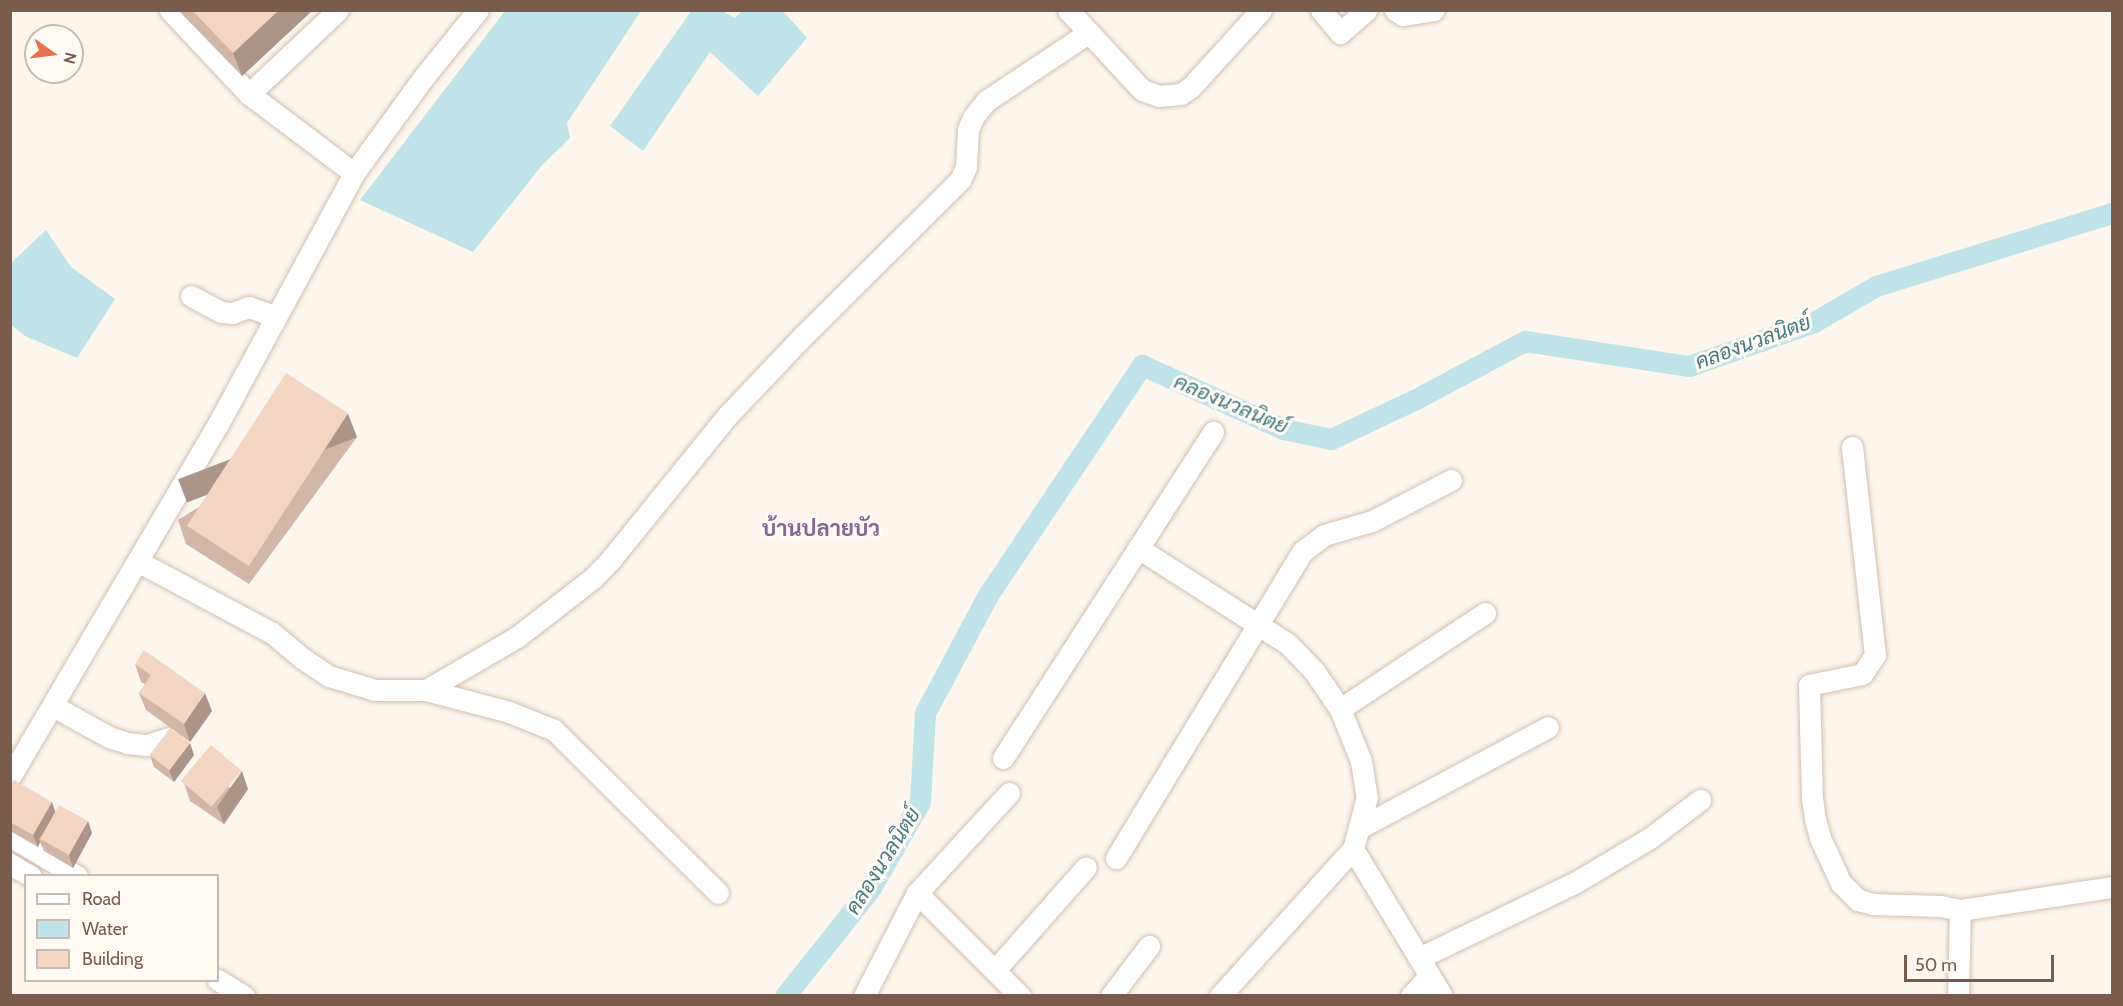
<!DOCTYPE html>
<meta charset="utf-8">
<style>
body{margin:0}
#map{position:relative;width:2123px;height:1006px;overflow:hidden;background:#fdf6ec;font-family:Cabin,Sarabun,sans-serif}
div>[style]{position:absolute}
.water>*{inset:0;background:#bfe3e8}
.canal>*{height:21px;margin:-10.5px;padding:0 10.5px;transform-origin:10.5px;border-radius:10.5px;background:#bfe3e8}
.roads{filter:drop-shadow(0 0 2px #d1beb0) drop-shadow(0 0 2px #d1beb0)}
.minor>*{height:21px;margin:-10.5px;padding:0 10.5px;transform-origin:10.5px;border-radius:10.5px;background:#fff}
.wall>*{inset:0;background:#d1b7a8}
.shaded-wall>*{inset:0;background:#aa9588;transform-origin:0 0}
.building>*{inset:0;background:#f3d5c3;transform-origin:0 0}
span{translate:-50% -50%;white-space:nowrap;text-align:center;line-height:1.15;-webkit-text-stroke:6px #fffaf3;paint-order:stroke}
.water-label{font-size:21px;color:#437c86;font-style:italic}
.quarter-label{font-size:22px;color:#846695;font-weight:700}
.frame{position:absolute;inset:0;border:12px solid #7a5c4d;pointer-events:none}
.legend{position:absolute;left:24px;top:874px;width:195px;height:108px;box-sizing:border-box;background:#fffaf3;border:2px solid #cabbb1;margin:0;padding:8px 10px;list-style:none;font-size:18px;color:#7a5c4d}
.legend li{display:flex;align-items:center;gap:12px;height:30px}
.legend b{width:30px;border:2px solid #cabbb1}
.north{position:absolute;left:24px;top:24px;width:60px;height:60px;box-sizing:border-box;background:#fffaf3;border:2px solid #cabbb1;border-radius:50%;rotate:104deg;font-size:16px;font-weight:700;line-height:24px;text-align:center;color:#7a5c4d}
.north::after{content:'';display:block;margin:auto;width:21px;height:27px;background:#e76f51;clip-path:polygon(50% 0,100% 100%,50% 72%,0 100%)}
.scale{position:absolute;left:1904px;top:955px;width:150px;height:27px;box-sizing:border-box;border:3px solid #7a5c4d;border-top:0;padding-left:8px;font-size:18px;line-height:21px;white-space:nowrap;color:#7a5c4d;-webkit-text-stroke:4px #fffaf3;paint-order:stroke}
</style>
<div id="map">
<div class="water">
<i style="clip-path:polygon(692px 10px,722px 11px,735px 18px,742px 11px,783px 11px,807px 38px,758px 96px,710px 52px,643px 151px,610px 126px)"></i>
<i style="clip-path:polygon(505px 11px,641px 11px,567px 123px,570px 138px,543px 164px,473px 252px,360px 200px)"></i>
<i style="clip-path:polygon(46px 230px,71px 267px,115px 299px,77px 358px,25px 336px,11px 325px,11px 263px)"></i>
</div>
<div class="canal">
<i style="left:785px;top:996px;width:137px;rotate:-51.5deg"></i>
<i style="left:870px;top:889px;width:100px;rotate:-60.1deg"></i>
<i style="left:920px;top:802px;width:89px;rotate:-86.8deg"></i>
<i style="left:925px;top:713px;width:134px;rotate:-61.9deg"></i>
<i style="left:988px;top:595px;width:277px;rotate:-56.2deg"></i>
<i style="left:1142px;top:365px;width:155px;rotate:24.4deg"></i>
<i style="left:1283px;top:429px;width:49px;rotate:11.8deg"></i>
<i style="left:1331px;top:439px;width:92px;rotate:-25.2deg"></i>
<i style="left:1414px;top:400px;width:126px;rotate:-28deg"></i>
<i style="left:1525px;top:341px;width:166px;rotate:8.7deg"></i>
<i style="left:1689px;top:366px;width:133px;rotate:-19.4deg"></i>
<i style="left:1814px;top:322px;width:72px;rotate:-30.1deg"></i>
<i style="left:1876px;top:286px;width:247px;rotate:-17.2deg"></i>
</div>
<div class="roads">
<div class="minor">
<i style="left:170px;top:10px;width:115px;rotate:46.8deg"></i>
<i style="left:249px;top:94px;width:131px;rotate:37deg"></i>
<i style="left:1068px;top:10px;width:109px;rotate:47.2deg"></i>
<i style="left:1142px;top:90px;width:18px;rotate:19deg"></i>
<i style="left:1159px;top:96px;width:22px;rotate:-5deg"></i>
<i style="left:1181px;top:94px;width:12px;rotate:-35deg"></i>
<i style="left:1191px;top:87px;width:104px;rotate:-47.7deg"></i>
<i style="left:1321px;top:10px;width:30px;rotate:50deg"></i>
<i style="left:1340px;top:33px;width:35px;rotate:-41deg"></i>
<i style="left:1395px;top:10px;width:9px;rotate:32deg"></i>
<i style="left:1403px;top:15px;width:31px;rotate:-9deg"></i>
<i style="left:249px;top:94px;width:122px;rotate:-43.3deg"></i>
<i style="left:191px;top:296px;width:34px;rotate:28deg"></i>
<i style="left:221px;top:312px;width:12px;rotate:5deg"></i>
<i style="left:233px;top:313px;width:17px;rotate:-21deg"></i>
<i style="left:249px;top:307px;width:29px;rotate:20deg"></i>
<i style="left:1852px;top:447px;width:209px;rotate:83.7deg"></i>
<i style="left:1875px;top:655px;width:23px;rotate:124deg"></i>
<i style="left:1862px;top:674px;width:54px;rotate:168.3deg"></i>
<i style="left:1809px;top:685px;width:113px;rotate:88.5deg"></i>
<i style="left:1812px;top:798px;width:21px;rotate:82deg"></i>
<i style="left:1815px;top:819px;width:20px;rotate:75deg"></i>
<i style="left:1820px;top:838px;width:50px;rotate:65deg"></i>
<i style="left:1841px;top:883px;width:24px;rotate:45deg"></i>
<i style="left:1858px;top:900px;width:16px;rotate:15deg"></i>
<i style="left:1873px;top:904px;width:68px;rotate:1.7deg"></i>
<i style="left:1941px;top:906px;width:19px;rotate:12deg"></i>
<i style="left:1138px;top:548px;width:178px;rotate:32.6deg"></i>
<i style="left:1288px;top:644px;width:37px;rotate:46deg"></i>
<i style="left:1314px;top:671px;width:46px;rotate:55.6deg"></i>
<i style="left:1340px;top:709px;width:56px;rotate:68deg"></i>
<i style="left:1361px;top:761px;width:36px;rotate:81deg"></i>
<i style="left:1367px;top:797px;width:54px;rotate:105.1deg"></i>
<i style="left:1353px;top:849px;width:172px;rotate:58.8deg"></i>
<i style="left:139px;top:562px;width:151px;rotate:28.1deg"></i>
<i style="left:272px;top:633px;width:39px;rotate:40deg"></i>
<i style="left:302px;top:658px;width:32px;rotate:34deg"></i>
<i style="left:329px;top:676px;width:48px;rotate:16.9deg"></i>
<i style="left:375px;top:690px;width:51px"></i>
<i style="left:426px;top:690px;width:105px;rotate:-30.2deg"></i>
<i style="left:517px;top:637px;width:96px;rotate:-37.8deg"></i>
<i style="left:593px;top:578px;width:28px;rotate:-46deg"></i>
<i style="left:612px;top:558px;width:184px;rotate:-51deg"></i>
<i style="left:728px;top:415px;width:108px;rotate:-46.5deg"></i>
<i style="left:802px;top:337px;width:223px;rotate:-44.8deg"></i>
<i style="left:960px;top:180px;width:14px;rotate:-65deg"></i>
<i style="left:966px;top:167px;width:38px;rotate:-87deg"></i>
<i style="left:968px;top:129px;width:14px;rotate:-65deg"></i>
<i style="left:974px;top:116px;width:19px;rotate:-51deg"></i>
<i style="left:986px;top:101px;width:123px;rotate:-33.7deg"></i>
<i style="left:426px;top:690px;width:86px;rotate:14.8deg"></i>
<i style="left:509px;top:712px;width:48px;rotate:21.8deg"></i>
<i style="left:554px;top:730px;width:231px;rotate:44.8deg"></i>
<i style="left:53px;top:706px;width:64px;rotate:29deg"></i>
<i style="left:109px;top:737px;width:19px;rotate:18deg"></i>
<i style="left:127px;top:743px;width:20px;rotate:6deg"></i>
<i style="left:147px;top:745px;width:22px;rotate:-18deg"></i>
<i style="left:1340px;top:709px;width:174px;rotate:-33.5deg"></i>
<i style="left:1003px;top:758px;width:388px;rotate:-57.2deg"></i>
<i style="left:10px;top:777px;width:410px;rotate:-59.5deg"></i>
<i style="left:218px;top:424px;width:285px;rotate:-61.5deg"></i>
<i style="left:354px;top:173px;width:117px;rotate:-54deg"></i>
<i style="left:423px;top:78px;width:87px;rotate:-51deg"></i>
<i style="left:1359px;top:828px;width:214px;rotate:-28.1deg"></i>
<i style="left:10px;top:836px;width:78px;rotate:30.8deg"></i>
<i style="left:1116px;top:858px;width:359px;rotate:-58.7deg"></i>
<i style="left:1303px;top:551px;width:26px;rotate:-37deg"></i>
<i style="left:1324px;top:535px;width:50px;rotate:-16.3deg"></i>
<i style="left:1372px;top:521px;width:89px;rotate:-27.4deg"></i>
<i style="left:10px;top:864px;width:24px;rotate:30deg"></i>
<i style="left:917px;top:893px;width:146px;rotate:45deg"></i>
<i style="left:1419px;top:958px;width:174px;rotate:-25.8deg"></i>
<i style="left:1576px;top:882px;width:86px;rotate:-30.7deg"></i>
<i style="left:1650px;top:838px;width:63px;rotate:-37.2deg"></i>
<i style="left:995px;top:970px;width:137px;rotate:-48.5deg"></i>
<i style="left:218px;top:980px;width:31px;rotate:32deg"></i>
<i style="left:864px;top:996px;width:116px;rotate:-62.8deg"></i>
<i style="left:917px;top:893px;width:136px;rotate:-47.4deg"></i>
<i style="left:1111px;top:996px;width:63px;rotate:-52.8deg"></i>
<i style="left:1220px;top:996px;width:198px;rotate:-47.9deg"></i>
<i style="left:1411px;top:996px;width:27px;rotate:-48deg"></i>
<i style="left:1958px;top:996px;width:86px;rotate:-88.7deg"></i>
<i style="left:1960px;top:910px;width:154px;rotate:-8.6deg"></i>
</div>
</div>
<div class="wall">
<i style="clip-path:polygon(178px 10px,313px 10px,242px 76px)"></i>
<i style="clip-path:polygon(348px 414px,357px 437px,249px 584px,186px 544px,178px 520px)"></i>
<i style="clip-path:polygon(135px 664px,212px 711px,190px 742px,146px 710px,139px 693px,145px 684px,141px 682px)"></i>
<i style="clip-path:polygon(150px 755px,194px 755px,174px 782px,154px 767px)"></i>
<i style="clip-path:polygon(184px 783px,248px 789px,224px 824px,190px 801px)"></i>
<i style="clip-path:polygon(10px 786px,52px 802px,55px 811px,92px 833px,73px 868px,44px 851px,40px 842px,38px 847px,10px 831px)"></i>
</div>
<div class="shaded-wall">
<i style="clip-path:polygon(279px 10px,313px 10px,242px 76px,233px 53px)"></i>
<i style="left:348px;top:414px;width:25px;height:182px;rotate:69deg"></i>
<i style="clip-path:polygon(205px 693px,212px 711px,190px 742px,184px 724px)"></i>
<i style="clip-path:polygon(190px 743px,194px 755px,174px 782px,169px 770px)"></i>
<i style="clip-path:polygon(242px 771px,248px 789px,224px 824px,217px 807px)"></i>
<i style="clip-path:polygon(52px 802px,56px 814px,39px 839px,40px 842px,38px 847px,33px 835px)"></i>
<i style="clip-path:polygon(88px 821px,92px 833px,73px 868px,69px 855px)"></i>
</div>
<div class="building">
<i style="clip-path:polygon(192px 10px,279px 10px,233px 53px)"></i>
<i style="left:286px;top:373px;width:74px;height:182px;rotate:33deg"></i>
<i style="clip-path:polygon(144px 650px,205px 693px,184px 724px,139px 693px,151px 675px,135px 664px)"></i>
<i style="left:170px;top:728px;width:25px;height:34px;rotate:37deg"></i>
<i style="left:211px;top:745px;width:40px;height:47px;rotate:40deg"></i>
<i style="clip-path:polygon(14px 780px,52px 802px,33px 835px,10px 822px,10px 786px)"></i>
<i style="left:59px;top:805px;width:33px;height:39px;rotate:29deg"></i>
</div>
<div class="water-label">
<span style="left:1753px;top:342px;rotate:-20deg">คลองนวลนิตย์</span>
<span style="left:1231px;top:404px;rotate:23deg">คลองนวลนิตย์</span>
<span style="left:883px;top:861px;rotate:-58deg">คลองนวลนิตย์</span>
</div>
<div class="quarter-label">
<span style="left:821px;top:529px">บ้านปลายบัว</span>
</div>
<div class="frame"></div>
<ul class="legend">
<li><b style="height:8px;background:#fff"></b>Road</li>
<li><b style="height:16px;background:#bfe3e8"></b>Water</li>
<li><b style="height:16px;background:#f3d5c3"></b>Building</li>
</ul>
<div class="north">N</div>
<div class="scale">50 m</div>
</div>
